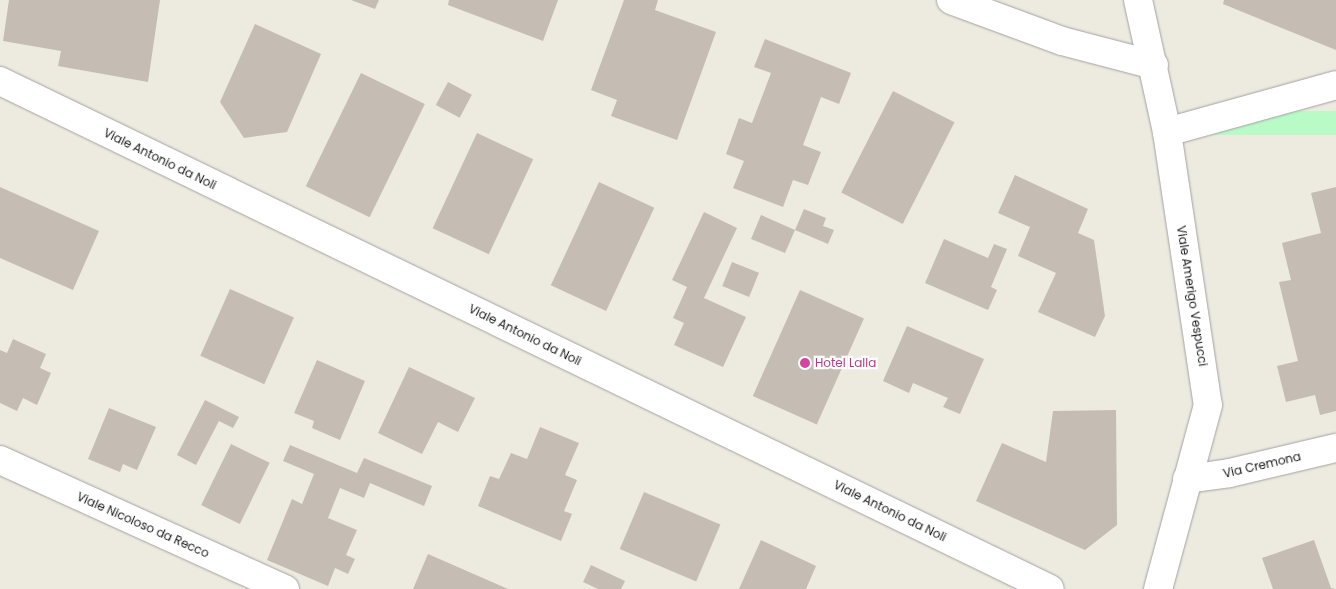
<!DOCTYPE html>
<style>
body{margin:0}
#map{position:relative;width:1336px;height:589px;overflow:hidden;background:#edeadf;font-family:Poppins,sans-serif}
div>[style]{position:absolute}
.park>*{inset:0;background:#b8fbc7;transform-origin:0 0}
.building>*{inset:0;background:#c5bdb3;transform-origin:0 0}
.roads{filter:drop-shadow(0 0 1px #a2a2a2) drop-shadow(0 0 1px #a2a2a2)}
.minor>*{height:28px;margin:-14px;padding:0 14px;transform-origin:14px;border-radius:14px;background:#fff}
.dots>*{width:14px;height:14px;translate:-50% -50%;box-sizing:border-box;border:2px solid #fff;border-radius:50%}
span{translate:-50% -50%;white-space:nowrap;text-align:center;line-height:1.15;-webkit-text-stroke:4.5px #fff;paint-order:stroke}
.street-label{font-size:12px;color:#1b1b1b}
.hotel-label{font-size:12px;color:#b23c85}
.left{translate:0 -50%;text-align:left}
</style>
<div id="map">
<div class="park">
<i style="left:1336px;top:111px;width:24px;height:128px;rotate:90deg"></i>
</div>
<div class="building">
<i style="clip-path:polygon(9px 0,160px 0,148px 82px,58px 66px,61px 51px,3px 41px)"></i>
<i style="clip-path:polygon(351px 0,379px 0,375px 9px)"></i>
<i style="clip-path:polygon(449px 0,558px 0,543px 41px,448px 5px)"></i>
<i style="clip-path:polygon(624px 0,658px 0,655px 10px,716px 32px,677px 140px,611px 116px,617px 100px,591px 90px)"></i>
<i style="clip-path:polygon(1224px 0,1336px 0,1336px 50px,1223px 4px)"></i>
<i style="clip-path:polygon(255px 24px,321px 54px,287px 132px,244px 138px,220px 102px)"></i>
<i style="clip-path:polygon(765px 39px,851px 73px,839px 104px,821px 97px,803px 145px,821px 152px,808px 185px,793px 180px,783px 207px,733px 188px,744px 161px,726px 154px,739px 118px,752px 123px,771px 73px,754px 67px)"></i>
<i style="left:361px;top:73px;width:71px;height:126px;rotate:26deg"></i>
<i style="left:448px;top:82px;width:27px;height:26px;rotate:28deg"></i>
<i style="left:893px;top:91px;width:69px;height:114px;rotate:27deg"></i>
<i style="left:477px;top:133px;width:62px;height:105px;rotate:25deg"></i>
<i style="clip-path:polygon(1015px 175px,1088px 209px,1078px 233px,1094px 240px,1105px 316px,1095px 337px,1038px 312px,1056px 273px,1018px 256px,1030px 227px,998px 213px)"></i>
<i style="left:599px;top:182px;width:61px;height:114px;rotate:25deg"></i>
<i style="clip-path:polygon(0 187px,99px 231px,73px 290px,0 258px)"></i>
<i style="clip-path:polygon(1336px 187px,1336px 411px,1320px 415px,1315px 395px,1286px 402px,1277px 366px,1298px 361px,1279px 282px,1291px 280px,1282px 243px,1321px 233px,1311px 193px)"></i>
<i style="clip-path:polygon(804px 209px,826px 218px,823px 226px,834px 230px,828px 244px,795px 230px,785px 253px,751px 239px,761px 215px,795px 230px)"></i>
<i style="clip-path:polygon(704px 212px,737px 228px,704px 298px,746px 317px,723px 367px,674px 345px,684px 323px,673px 318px,687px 287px,672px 280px)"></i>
<i style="clip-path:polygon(944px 239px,988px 258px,994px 244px,1007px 249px,991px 287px,997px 290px,988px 310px,925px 283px)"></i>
<i style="left:732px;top:262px;width:29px;height:26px;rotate:22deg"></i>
<i style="left:230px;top:289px;width:70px;height:73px;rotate:24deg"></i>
<i style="left:800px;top:290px;width:70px;height:116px;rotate:24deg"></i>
<i style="clip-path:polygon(907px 326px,984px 359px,960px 414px,943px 407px,948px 398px,913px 383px,909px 393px,883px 381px)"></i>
<i style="clip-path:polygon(13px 339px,46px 354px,40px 368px,51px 373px,37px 405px,23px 398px,17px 411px,0 403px,0 350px,7px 353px)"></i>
<i style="clip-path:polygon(317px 360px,365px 381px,340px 440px,312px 428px,314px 421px,294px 413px)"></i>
<i style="clip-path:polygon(409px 367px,475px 398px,458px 432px,438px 422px,422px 454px,378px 433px)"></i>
<i style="clip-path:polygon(205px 400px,239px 417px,233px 428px,219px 421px,196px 465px,177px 455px)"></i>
<i style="clip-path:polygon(109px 408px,156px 427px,137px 470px,123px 464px,120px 472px,88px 459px)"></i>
<i style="clip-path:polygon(1116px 410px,1117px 525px,1085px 550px,976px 501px,1002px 443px,1046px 462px,1053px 411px)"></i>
<i style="clip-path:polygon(540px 427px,579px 443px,565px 475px,577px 480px,564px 511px,572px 514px,561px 541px,478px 506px,490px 476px,499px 479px,511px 453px,527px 459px)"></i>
<i style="left:231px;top:444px;width:43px;height:68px;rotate:26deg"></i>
<i style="clip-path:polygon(290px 445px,357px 473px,364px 458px,432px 486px,424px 506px,370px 483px,364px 498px,340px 488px,328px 518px,357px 530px,346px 555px,355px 559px,348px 574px,335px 568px,328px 586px,267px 560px,292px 499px,302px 504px,314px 474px,283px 461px)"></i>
<i style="left:644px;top:492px;width:83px;height:62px;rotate:23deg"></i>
<i style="clip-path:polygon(761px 540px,816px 566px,806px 589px,739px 589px)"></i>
<i style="clip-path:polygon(1314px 540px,1331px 588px,1336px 589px,1273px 589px,1262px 558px)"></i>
<i style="clip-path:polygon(428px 554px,508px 589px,413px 589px)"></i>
<i style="clip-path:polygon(591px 565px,625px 581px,621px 589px,598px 589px,583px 582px)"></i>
</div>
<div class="roads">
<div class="minor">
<i style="left:951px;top:0;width:118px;rotate:20.3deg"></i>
<i style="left:1062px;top:41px;width:95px;rotate:14.6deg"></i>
<i style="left:1138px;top:0;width:135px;rotate:77.6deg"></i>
<i style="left:1167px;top:132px;width:276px;rotate:81.5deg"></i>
<i style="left:1208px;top:405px;width:191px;rotate:105.2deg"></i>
<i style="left:0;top:81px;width:1166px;rotate:25.82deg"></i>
<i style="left:1167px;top:132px;width:175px;rotate:-15.5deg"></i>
<i style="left:0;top:460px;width:313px;rotate:24.4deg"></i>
<i style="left:1187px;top:479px;width:43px;rotate:-7.9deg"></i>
<i style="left:1230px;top:473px;width:109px;rotate:-13.3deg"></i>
</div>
</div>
<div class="dots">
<i style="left:805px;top:363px;background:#d1479c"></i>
</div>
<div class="street-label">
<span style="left:160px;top:159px;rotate:26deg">Viale Antonio da Noli</span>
<span style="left:1192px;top:296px;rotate:81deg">Viale Amerigo Vespucci</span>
<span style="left:525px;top:335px;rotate:26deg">Viale Antonio da Noli</span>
<span style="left:1262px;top:465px;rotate:-13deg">Via Cremona</span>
<span style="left:890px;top:511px;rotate:26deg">Viale Antonio da Noli</span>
<span style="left:143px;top:525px;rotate:24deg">Viale Nicoloso da Recco</span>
</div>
<div class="hotel-label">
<span class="left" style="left:815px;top:363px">Hotel Lalla</span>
</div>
</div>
